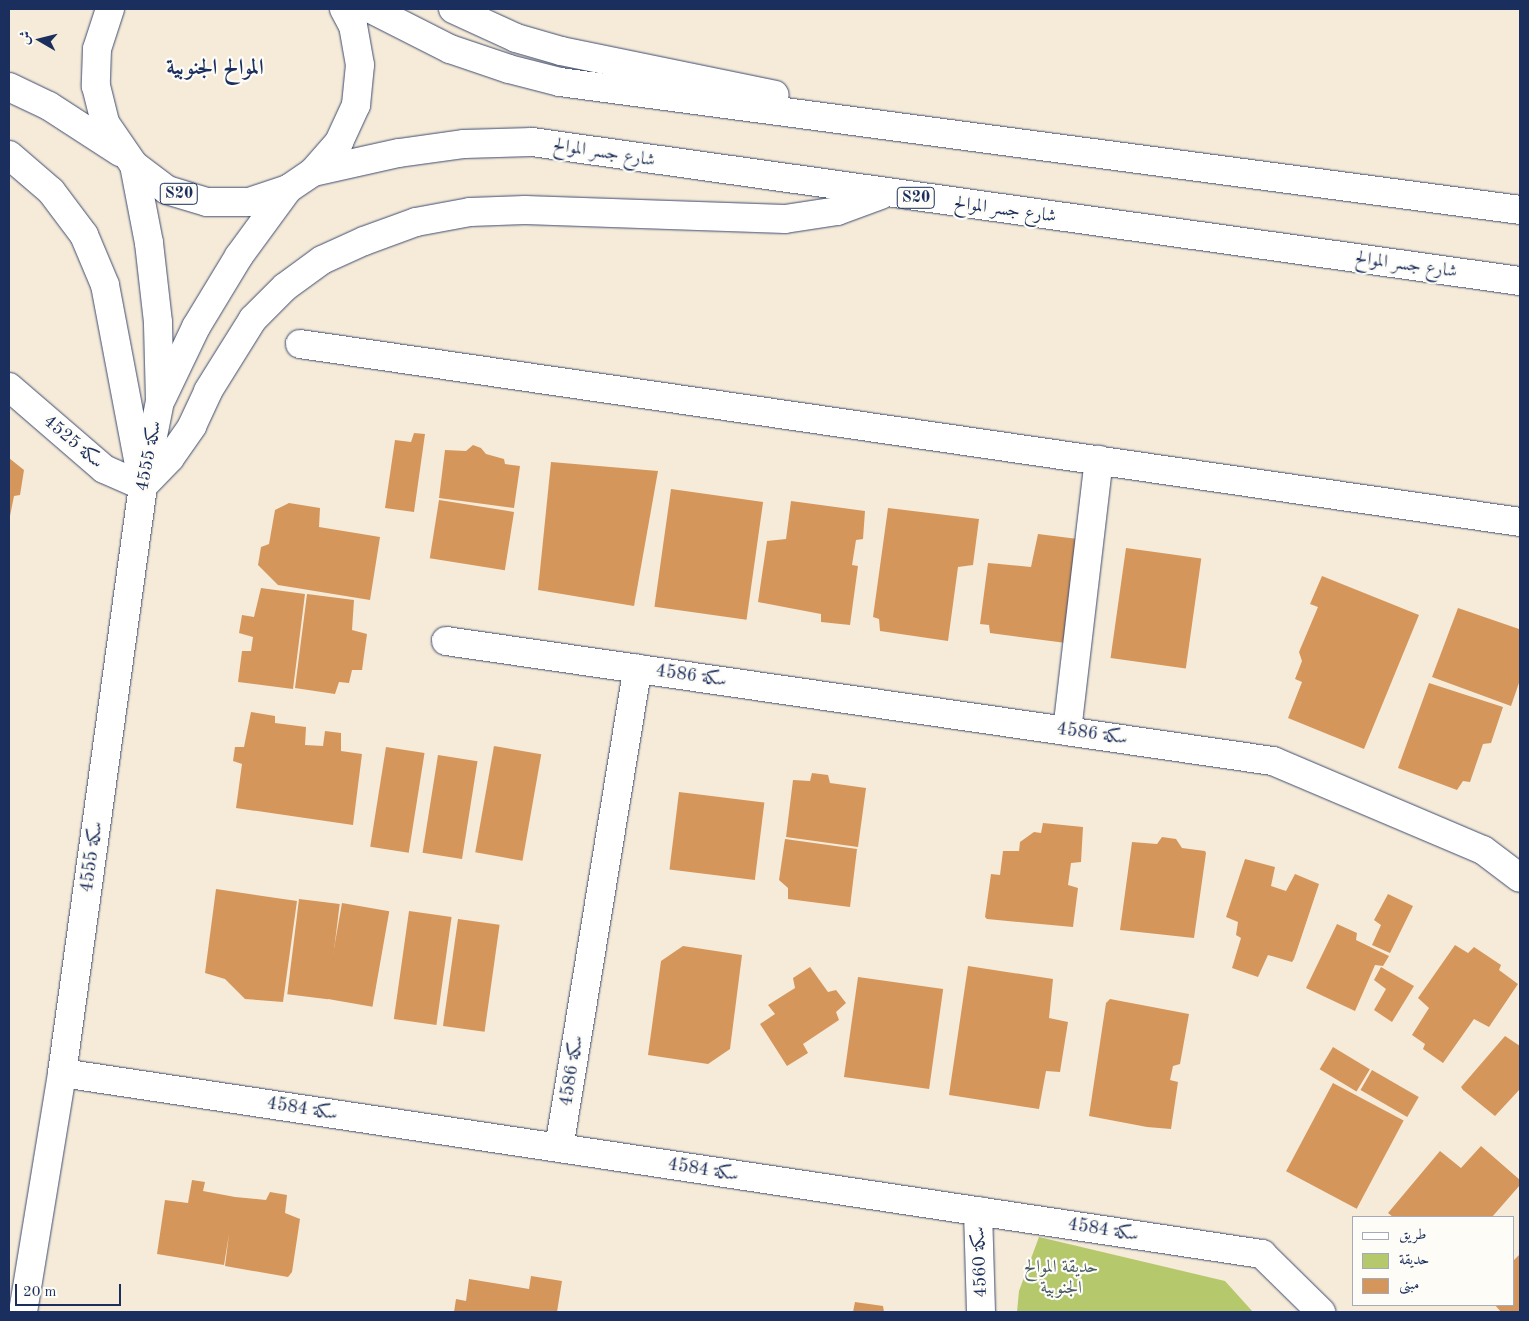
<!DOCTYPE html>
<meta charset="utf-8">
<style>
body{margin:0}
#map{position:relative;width:1529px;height:1321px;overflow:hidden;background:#f6ebd8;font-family:"Old Standard TT",Amiri,serif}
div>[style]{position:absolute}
.green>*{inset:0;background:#b6c86c}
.building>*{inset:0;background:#d5965c;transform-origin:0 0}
.roads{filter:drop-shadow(0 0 1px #3c4b70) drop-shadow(0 0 1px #3c4b70)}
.street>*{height:28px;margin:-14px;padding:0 14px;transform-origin:14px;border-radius:14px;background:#fff}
.secondary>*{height:28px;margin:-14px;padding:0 14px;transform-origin:14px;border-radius:14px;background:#fff}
.primary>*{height:28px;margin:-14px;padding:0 14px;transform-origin:14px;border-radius:14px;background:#fff}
span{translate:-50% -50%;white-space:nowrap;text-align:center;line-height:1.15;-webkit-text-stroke:4.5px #fdfcf7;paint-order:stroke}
.shield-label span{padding:1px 4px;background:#fdfcf7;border:1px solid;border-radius:4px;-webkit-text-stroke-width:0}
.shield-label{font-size:16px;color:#1b2f5e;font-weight:700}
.street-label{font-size:18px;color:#1b2f5e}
.park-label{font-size:18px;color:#4a5d62}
.district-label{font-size:22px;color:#1b2f5e;font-weight:700}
.frame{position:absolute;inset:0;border:10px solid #1b2f5e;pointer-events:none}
.legend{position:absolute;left:1352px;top:1216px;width:162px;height:90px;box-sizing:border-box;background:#fdfcf7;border:1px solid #a3aaba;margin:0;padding:6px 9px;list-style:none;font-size:15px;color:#1b2f5e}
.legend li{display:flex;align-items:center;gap:10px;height:25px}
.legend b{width:25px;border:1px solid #a3aaba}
.north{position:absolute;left:15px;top:15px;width:50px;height:50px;-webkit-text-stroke:4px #fdfcf7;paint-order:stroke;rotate:278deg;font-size:14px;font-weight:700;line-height:20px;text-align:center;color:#1b2f5e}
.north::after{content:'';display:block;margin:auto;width:18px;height:22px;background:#1b2f5e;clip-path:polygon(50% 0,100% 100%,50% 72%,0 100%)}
.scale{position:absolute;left:15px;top:1284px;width:106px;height:22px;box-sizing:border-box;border:2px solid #1b2f5e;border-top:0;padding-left:6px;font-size:15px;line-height:18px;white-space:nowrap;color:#1b2f5e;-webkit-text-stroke:4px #fdfcf7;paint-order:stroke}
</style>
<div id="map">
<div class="green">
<i style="clip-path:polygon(1039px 1237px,1225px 1281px,1253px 1312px,1017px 1312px,1019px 1291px)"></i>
</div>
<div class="building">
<i style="clip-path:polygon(414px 433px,425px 434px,414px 512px,385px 508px,395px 440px,411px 442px)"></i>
<i style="clip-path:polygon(473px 445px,481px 448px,486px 454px,504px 459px,505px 464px,520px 466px,514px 508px,439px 498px,445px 450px,466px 451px)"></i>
<i style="clip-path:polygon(9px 458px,24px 470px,20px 495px,14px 496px,10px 516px)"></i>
<i style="clip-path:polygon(551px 462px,658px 471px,634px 606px,538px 590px)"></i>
<i style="left:671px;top:489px;width:93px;height:119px;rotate:8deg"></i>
<i style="left:439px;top:500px;width:76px;height:59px;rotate:9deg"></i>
<i style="clip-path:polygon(791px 501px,865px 511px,863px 539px,856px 540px,852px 565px,858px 566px,850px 625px,821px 622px,821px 614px,758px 602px,767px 541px,786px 539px)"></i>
<i style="clip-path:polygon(289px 503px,320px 508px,319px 527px,380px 537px,370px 600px,278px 585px,258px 565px,261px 547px,269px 544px,275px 510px)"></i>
<i style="clip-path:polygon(888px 508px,979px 519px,973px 565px,958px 567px,948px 641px,880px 631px,879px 619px,873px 617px)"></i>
<i style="clip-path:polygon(1038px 534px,1078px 539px,1066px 643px,990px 633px,989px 625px,980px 624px,988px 563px,1031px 567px)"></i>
<i style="left:1126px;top:548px;width:76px;height:111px;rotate:8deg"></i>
<i style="clip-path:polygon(1322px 576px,1419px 615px,1364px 749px,1288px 718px,1302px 682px,1295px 679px,1302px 661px,1299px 652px,1318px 607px,1310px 604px)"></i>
<i style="clip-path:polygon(261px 588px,305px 594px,293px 689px,238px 682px,242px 651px,251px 651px,253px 637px,239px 633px,242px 615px,254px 617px)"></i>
<i style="clip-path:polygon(307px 594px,354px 600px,352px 630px,367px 634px,362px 670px,352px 670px,349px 683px,339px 682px,335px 694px,295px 688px)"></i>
<i style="clip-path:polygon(1458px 608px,1519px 629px,1520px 680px,1511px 706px,1432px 677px)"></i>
<i style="clip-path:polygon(1429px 683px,1503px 707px,1491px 743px,1483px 744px,1470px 782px,1463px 781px,1457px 790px,1398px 768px)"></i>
<i style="clip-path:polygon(251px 712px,275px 716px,275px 723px,306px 727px,305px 745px,323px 746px,325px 731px,341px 733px,341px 751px,362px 754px,353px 825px,236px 808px,242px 764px,233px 761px,235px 747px,244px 747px)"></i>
<i style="left:494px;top:746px;width:48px;height:108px;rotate:10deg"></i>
<i style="left:386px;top:747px;width:39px;height:101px;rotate:9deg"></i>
<i style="left:438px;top:755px;width:40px;height:99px;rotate:9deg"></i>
<i style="clip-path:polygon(812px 773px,828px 775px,830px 783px,866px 788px,858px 847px,786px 837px,793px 780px,810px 781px)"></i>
<i style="left:679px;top:792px;width:86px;height:78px;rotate:7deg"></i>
<i style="clip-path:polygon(1043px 823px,1083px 827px,1081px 862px,1071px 863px,1068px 885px,1078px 888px,1073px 927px,987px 919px,985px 917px,991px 874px,1000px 875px,1003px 851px,1019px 851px,1020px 842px,1034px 832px,1041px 833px)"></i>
<i style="clip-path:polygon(1162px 837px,1176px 839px,1182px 848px,1205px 851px,1206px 853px,1194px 938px,1120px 930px,1132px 842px,1157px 844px)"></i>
<i style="clip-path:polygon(785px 839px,857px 849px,850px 907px,788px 899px,788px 888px,779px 880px)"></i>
<i style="clip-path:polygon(1245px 859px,1275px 867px,1271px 886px,1286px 891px,1295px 874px,1319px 884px,1294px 959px,1292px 962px,1268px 955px,1258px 977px,1232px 968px,1241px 938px,1236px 935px,1238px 922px,1226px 917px)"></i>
<i style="clip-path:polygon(216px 889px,297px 901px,283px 1002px,245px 999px,225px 979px,205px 973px)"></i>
<i style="clip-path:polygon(1388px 894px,1413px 906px,1390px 953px,1372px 945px,1381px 925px,1374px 920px)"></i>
<i style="left:299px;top:899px;width:41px;height:96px;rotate:7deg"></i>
<i style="left:342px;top:903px;width:48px;height:97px;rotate:10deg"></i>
<i style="left:409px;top:911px;width:43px;height:109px;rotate:8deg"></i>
<i style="left:458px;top:919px;width:42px;height:108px;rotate:8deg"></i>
<i style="clip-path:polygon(1337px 924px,1357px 933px,1356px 940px,1389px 956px,1383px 966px,1375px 965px,1355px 1011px,1306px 988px)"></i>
<i style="clip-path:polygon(1455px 945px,1468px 953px,1474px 947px,1501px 965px,1499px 970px,1518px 984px,1489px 1027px,1474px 1019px,1443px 1063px,1423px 1049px,1425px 1044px,1412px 1035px,1429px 1008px,1418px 998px)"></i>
<i style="clip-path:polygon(683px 946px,742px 955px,730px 1049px,708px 1064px,648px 1055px,661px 961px)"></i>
<i style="clip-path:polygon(968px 966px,1053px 979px,1049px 1018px,1068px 1022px,1060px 1072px,1046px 1071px,1039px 1109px,949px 1095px)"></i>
<i style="clip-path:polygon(810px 967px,828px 992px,836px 990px,846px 1003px,836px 1012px,839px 1020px,803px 1044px,808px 1053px,787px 1066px,760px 1024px,775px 1014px,768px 1005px,795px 988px,793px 978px)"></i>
<i style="clip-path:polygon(1381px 967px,1414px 986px,1392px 1022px,1374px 1010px,1386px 989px,1374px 980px)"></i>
<i style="left:858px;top:977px;width:86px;height:101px;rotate:8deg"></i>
<i style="clip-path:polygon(1110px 999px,1189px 1014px,1180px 1064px,1173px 1066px,1170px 1080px,1178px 1082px,1171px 1129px,1147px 1127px,1089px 1116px,1106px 1003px)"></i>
<i style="clip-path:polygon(1505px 1036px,1520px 1046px,1520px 1089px,1495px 1116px,1463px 1090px,1461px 1087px)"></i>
<i style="left:1333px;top:1047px;width:43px;height:26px;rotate:31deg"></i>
<i style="left:1372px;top:1070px;width:54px;height:23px;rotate:30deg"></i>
<i style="left:1333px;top:1083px;width:80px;height:100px;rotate:28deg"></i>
<i style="clip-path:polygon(1481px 1146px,1520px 1180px,1520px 1185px,1492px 1217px,1393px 1217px,1388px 1213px,1440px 1151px,1461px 1168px)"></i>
<i style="clip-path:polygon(192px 1180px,205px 1182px,203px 1191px,235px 1197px,266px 1200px,270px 1192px,287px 1195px,285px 1213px,300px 1219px,292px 1272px,288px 1277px,225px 1266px,229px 1234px,224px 1265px,157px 1254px,165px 1200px,188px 1203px)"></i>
<i style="clip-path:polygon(1520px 1254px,1520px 1312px,1501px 1312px,1495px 1305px,1513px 1305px,1513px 1261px)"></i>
<i style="clip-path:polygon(531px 1276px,562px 1281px,557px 1312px,454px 1312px,456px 1299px,466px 1301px,469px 1279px,529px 1289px)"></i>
<i style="clip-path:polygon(855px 1302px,883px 1306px,884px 1312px,853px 1312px)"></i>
</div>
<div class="roads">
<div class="street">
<i style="left:446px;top:641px;width:836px;rotate:8.26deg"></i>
<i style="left:1273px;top:761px;width:228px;rotate:23deg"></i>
<i style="left:1483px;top:850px;width:46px;rotate:37.1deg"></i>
<i style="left:1067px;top:731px;width:273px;rotate:-83.3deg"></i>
<i style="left:559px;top:1148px;width:486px;rotate:-80.7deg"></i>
<i style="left:978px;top:1211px;width:101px;rotate:88.3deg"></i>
</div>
<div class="secondary">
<i style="left:300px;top:344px;width:1233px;rotate:8.3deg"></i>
<i style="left:9px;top:387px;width:125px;rotate:40.8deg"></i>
<i style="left:104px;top:469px;width:43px;rotate:23.6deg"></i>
<i style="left:162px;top:398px;width:79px;rotate:-64.4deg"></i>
<i style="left:196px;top:327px;width:83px;rotate:-58.8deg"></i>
<i style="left:239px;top:256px;width:83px;rotate:-53.8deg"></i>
<i style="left:62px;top:1073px;width:1214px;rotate:8.58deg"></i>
<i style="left:1262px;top:1254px;width:83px;rotate:44.5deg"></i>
<i style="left:23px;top:1312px;width:242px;rotate:-80.7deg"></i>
<i style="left:62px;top:1073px;width:593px;rotate:-82.14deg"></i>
<i style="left:143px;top:486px;width:87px;rotate:-78.7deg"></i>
<i style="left:160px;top:401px;width:79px;rotate:-91.5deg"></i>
<i style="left:158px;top:322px;width:80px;rotate:-96.5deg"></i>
<i style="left:149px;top:243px;width:79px;rotate:-100.9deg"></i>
</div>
<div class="primary">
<i style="left:110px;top:9px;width:42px;rotate:108deg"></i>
<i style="left:97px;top:49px;width:37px;rotate:92deg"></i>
<i style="left:96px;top:86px;width:38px;rotate:76deg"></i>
<i style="left:105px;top:123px;width:51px;rotate:55.4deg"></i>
<i style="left:134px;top:165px;width:41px;rotate:37.1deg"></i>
<i style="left:167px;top:190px;width:42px;rotate:16.7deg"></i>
<i style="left:207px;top:202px;width:42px"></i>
<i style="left:249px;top:202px;width:41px;rotate:-18.4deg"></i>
<i style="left:288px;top:189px;width:30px;rotate:-34deg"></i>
<i style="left:313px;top:172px;width:40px;rotate:-49deg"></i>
<i style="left:339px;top:142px;width:41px;rotate:-65.3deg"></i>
<i style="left:356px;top:105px;width:40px;rotate:-84.3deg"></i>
<i style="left:360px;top:65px;width:40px;rotate:-100deg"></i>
<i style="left:353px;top:26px;width:19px;rotate:-118deg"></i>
<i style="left:371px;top:9px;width:89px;rotate:26.9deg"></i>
<i style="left:450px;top:49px;width:62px;rotate:18.7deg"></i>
<i style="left:509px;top:69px;width:53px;rotate:14.3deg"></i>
<i style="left:560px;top:82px;width:968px;rotate:7.59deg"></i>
<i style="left:453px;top:9px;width:69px;rotate:24.7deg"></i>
<i style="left:516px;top:38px;width:47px;rotate:16.1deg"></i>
<i style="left:561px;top:51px;width:218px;rotate:11.6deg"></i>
<i style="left:9px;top:87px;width:44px;rotate:25.4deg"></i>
<i style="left:49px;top:106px;width:85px;rotate:32.9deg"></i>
<i style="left:9px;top:155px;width:55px;rotate:40.6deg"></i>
<i style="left:51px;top:191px;width:55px;rotate:53.1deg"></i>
<i style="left:84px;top:235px;width:54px;rotate:67.2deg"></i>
<i style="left:105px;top:285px;width:205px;rotate:79.3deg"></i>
<i style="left:313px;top:172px;width:88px;rotate:-12.5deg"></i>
<i style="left:399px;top:153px;width:66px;rotate:-7.9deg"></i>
<i style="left:464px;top:144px;width:68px;rotate:-1.7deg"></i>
<i style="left:532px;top:142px;width:998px;rotate:8.01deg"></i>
<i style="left:143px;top:486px;width:39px;rotate:-46deg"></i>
<i style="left:170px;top:458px;width:39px;rotate:-55deg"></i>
<i style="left:192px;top:426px;width:38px;rotate:-65deg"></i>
<i style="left:208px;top:391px;width:85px;rotate:-58deg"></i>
<i style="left:253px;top:319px;width:45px;rotate:-45deg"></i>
<i style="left:285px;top:287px;width:46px;rotate:-36.1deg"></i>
<i style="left:322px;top:260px;width:46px;rotate:-24.3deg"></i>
<i style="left:364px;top:241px;width:55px;rotate:-20.1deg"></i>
<i style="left:416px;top:222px;width:55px;rotate:-10.5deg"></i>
<i style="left:470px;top:212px;width:55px;rotate:-2.1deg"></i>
<i style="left:525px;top:210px;width:260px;rotate:2deg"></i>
<i style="left:785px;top:219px;width:53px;rotate:-8.7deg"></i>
<i style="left:837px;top:211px;width:47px;rotate:-20deg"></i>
</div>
</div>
<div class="shield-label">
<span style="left:179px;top:194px">S20</span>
<span style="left:916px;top:198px">S20</span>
</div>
<div class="street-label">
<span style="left:604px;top:153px;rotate:9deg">شارع جسر الموالح</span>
<span style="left:1005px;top:210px;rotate:8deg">شارع جسر الموالح</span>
<span style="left:1406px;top:265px;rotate:8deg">شارع جسر الموالح</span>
<span style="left:73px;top:442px;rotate:40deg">سكة 4525</span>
<span style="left:149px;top:456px;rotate:-79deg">سكة 4555</span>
<span style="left:691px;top:676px;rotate:8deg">سكة 4586</span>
<span style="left:1092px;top:734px;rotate:8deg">سكة 4586</span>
<span style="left:92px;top:857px;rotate:-82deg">سكة 4555</span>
<span style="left:572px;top:1071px;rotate:-81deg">سكة 4586</span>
<span style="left:302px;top:1109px;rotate:9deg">سكة 4584</span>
<span style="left:703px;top:1170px;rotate:9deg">سكة 4584</span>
<span style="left:1103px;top:1230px;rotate:9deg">سكة 4584</span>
<span style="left:980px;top:1262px;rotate:-92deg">سكة 4560</span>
</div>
<div class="park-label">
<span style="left:1061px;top:1278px">حديقة الموالح<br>الجنوبية</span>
</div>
<div class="district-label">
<span style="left:215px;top:69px">الموالح الجنوبية</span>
</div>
<div class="frame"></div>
<ul class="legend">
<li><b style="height:6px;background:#fff"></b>طريق</li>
<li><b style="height:14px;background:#b6c86c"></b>حديقة</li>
<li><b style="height:14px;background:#d5965c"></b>مبنى</li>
</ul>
<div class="north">ش</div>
<div class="scale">20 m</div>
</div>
